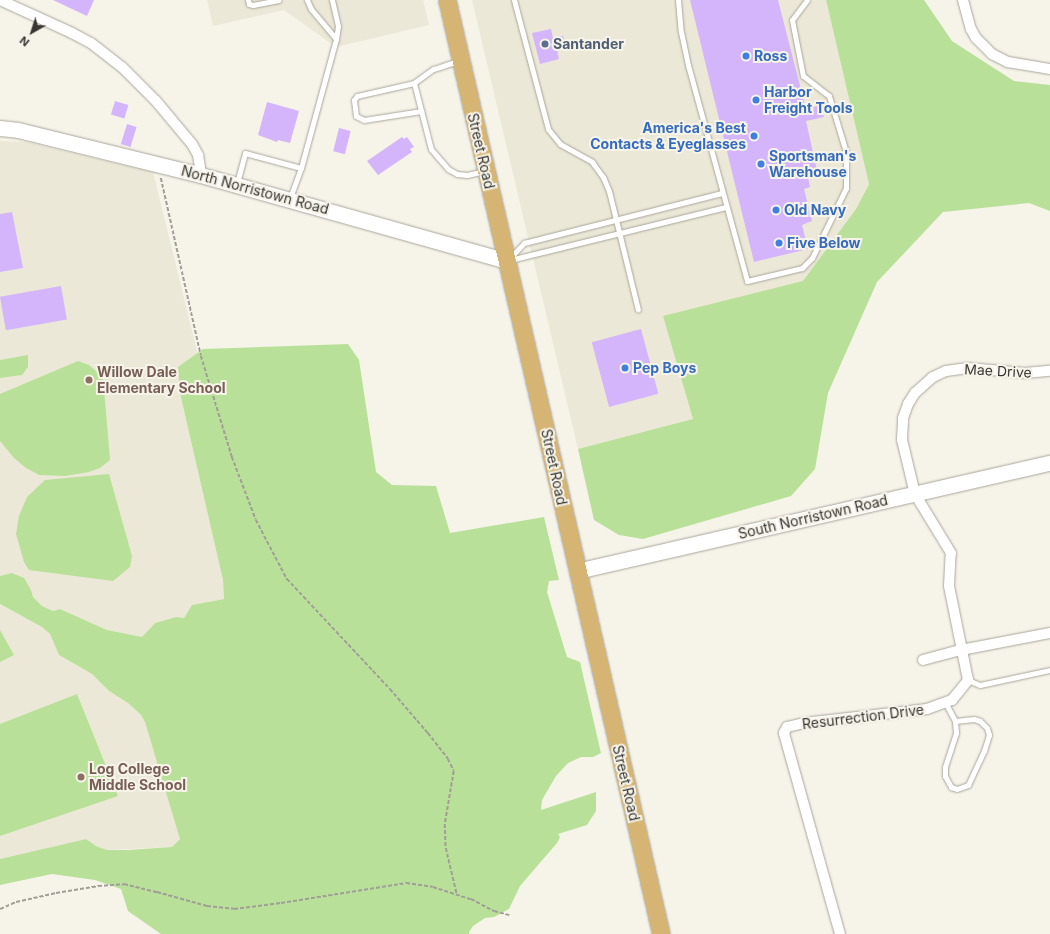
<!DOCTYPE html>
<style>
body{margin:0}
#map{position:relative;width:1050px;height:934px;overflow:hidden;background:#f6f3e9;font-family:Inter,sans-serif}
div>[style]{position:absolute}
.built>*{inset:0;background:#ece8d7}
.green>*{inset:0;background:#b9e099}
.building>*{inset:0;background:#d4b5fb;transform-origin:0 0}
.path>*{height:1.5px;margin-top:-0.75px;transform-origin:0;background:repeating-linear-gradient(90deg,#a09e97 0 4px,transparent 0 6px)}
.roads{filter:drop-shadow(0 0 1px #a9a69c) drop-shadow(0 0 1px #a9a69c)}
.lane>*{height:5px;margin:-2.5px;padding:0 2.5px;transform-origin:2.5px;border-radius:2.5px;background:#fff}
.street>*{height:10px;margin:-5px;padding:0 5px;transform-origin:5px;border-radius:5px;background:#fff}
.secondary>*{height:15px;margin:-7.5px;padding:0 7.5px;transform-origin:7.5px;border-radius:7.5px;background:#fff}
.primary>*{height:17px;margin:-8.5px;padding:0 8.5px;transform-origin:8.5px;border-radius:8.5px;background:#d6b574}
.dots>*{width:11px;height:11px;translate:-50% -50%;box-sizing:border-box;border:2px solid #f6f3e9;border-radius:50%}
span{translate:-50% -50%;white-space:nowrap;text-align:center;line-height:1.15;-webkit-text-stroke:4px #f6f3e9;paint-order:stroke}
.service-label{font-size:14px;color:#4e5e75;font-weight:700}
.left{translate:0 -50%;text-align:left}
.shop-label{font-size:14px;color:#366cbe;font-weight:700}
.right{translate:-100% -50%;text-align:right}
.street-label{font-size:14px;color:#373632}
.education-label{font-size:14px;color:#785e54;font-weight:700}
.north{position:absolute;left:12px;top:12px;width:40px;height:40px;-webkit-text-stroke:3px #f6f3e9;paint-order:stroke;rotate:219deg;font-size:11px;font-weight:700;line-height:16px;text-align:center;color:#373632}
.north::after{content:'';display:block;margin:auto;width:14px;height:18px;background:#373632;clip-path:polygon(50% 0,100% 100%,50% 72%,0 100%)}
</style>
<div id="map">
<div class="built">
<i style="clip-path:polygon(207px 0,423px 0,429px 25px,336px 47px,284px 10px,213px 26px)"></i>
<i style="clip-path:polygon(472px 0,826px 0,869px 183px,856px 209px,804px 284px,693px 420px,578px 449px)"></i>
<i style="clip-path:polygon(0 141px,26px 142px,153px 172px,198px 355px,178px 367px,180px 393px,217px 554px,223px 580px,224px 599px,192px 605px,184px 618px,176px 617px,155px 623px,142px 637px,107px 630px,60px 609px,53px 611px,42px 606px,33px 597px,31px 590px,0 576px)"></i>
<i style="clip-path:polygon(0 604px,42px 627px,50px 634px,59px 655px,92px 674px,109px 691px,128px 703px,141px 715px,145px 722px,179px 832px,180px 839px,172px 847px,107px 850px,96px 846px,86px 839px,0 859px)"></i>
</div>
<div class="green">
<i style="clip-path:polygon(826px 0,924px 0,952px 41px,1014px 81px,1050px 85px,1050px 211px,1029px 203px,943px 212px,877px 282px,828px 393px,815px 469px,791px 496px,643px 539px,619px 535px,594px 520px,578px 449px,693px 419px,663px 316px,803px 281px,856px 209px,869px 184px)"></i>
<i style="clip-path:polygon(348px 344px,359px 360px,376px 472px,392px 485px,436px 486px,450px 533px,544px 517px,559px 580px,549px 581px,547px 592px,567px 657px,580px 662px,601px 753px,593px 757px,581px 757px,568px 763px,556px 776px,542px 800px,541px 810px,596px 792px,596px 811px,587px 825px,558px 834px,560px 837px,557px 843px,520px 886px,509px 909px,494px 917px,485px 918px,473px 926px,469px 932px,469px 934px,161px 934px,128px 911px,121px 889px,95px 880px,52px 874px,0 885px,0 859px,86px 839px,96px 846px,107px 850px,128px 850px,172px 847px,180px 839px,145px 722px,141px 715px,128px 703px,109px 691px,92px 674px,59px 655px,50px 634px,42px 627px,0 604px,0 576px,12px 573px,24px 578px,31px 590px,33px 597px,42px 606px,53px 611px,60px 609px,107px 630px,142px 637px,155px 623px,176px 617px,184px 618px,192px 605px,224px 599px,223px 580px,217px 554px,180px 393px,178px 367px,203px 349px)"></i>
<i style="clip-path:polygon(28px 355px,28px 367px,22px 375px,0 378px,0 360px)"></i>
<i style="clip-path:polygon(78px 361px,89px 365px,103px 377px,110px 460px,100px 468px,89px 472px,65px 476px,39px 475px,26px 468px,14px 458px,0 441px,0 394px)"></i>
<i style="clip-path:polygon(109px 474px,132px 556px,130px 567px,113px 581px,29px 570px,24px 562px,16px 534px,19px 516px,27px 497px,45px 480px)"></i>
<i style="clip-path:polygon(0 630px,14px 655px,0 662px)"></i>
<i style="clip-path:polygon(77px 694px,118px 796px,0 836px,0 724px)"></i>
</div>
<div class="building">
<i style="clip-path:polygon(53px 0,94px 0,87px 16px)"></i>
<i style="clip-path:polygon(690px 0,778px 0,806px 109px,820px 105px,824px 117px,806px 121px,818px 175px,808px 177px,810px 187px,804px 189px,812px 221px,802px 225px,808px 249px,754px 262px)"></i>
<i style="clip-path:polygon(551px 29px,553px 38px,563px 36px,566px 48px,557px 50px,559px 59px,540px 64px,532px 33px)"></i>
<i style="left:115px;top:101px;width:14px;height:14px;rotate:17deg"></i>
<i style="clip-path:polygon(267px 102px,299px 111px,290px 143px,278px 140px,277px 142px,258px 135px)"></i>
<i style="left:127px;top:124px;width:10px;height:21px;rotate:17deg"></i>
<i style="left:339px;top:128px;width:12px;height:24px;rotate:14deg"></i>
<i style="clip-path:polygon(402px 137px,404px 139px,407px 137px,414px 147px,410px 149px,412px 152px,378px 175px,367px 161px)"></i>
<i style="clip-path:polygon(12px 212px,23px 268px,0 272px,0 214px)"></i>
<i style="left:61px;top:286px;width:34px;height:62px;rotate:80deg"></i>
<i style="left:641px;top:329px;width:67px;height:51px;rotate:75deg"></i>
</div>
<div class="path">
<i style="left:161px;top:178px;width:182px;rotate:77.3deg"></i>
<i style="left:201px;top:356px;width:106px;rotate:72.9deg"></i>
<i style="left:232px;top:457px;width:67px;rotate:69.1deg"></i>
<i style="left:256px;top:520px;width:67px;rotate:62.3deg"></i>
<i style="left:287px;top:579px;width:151px;rotate:46.9deg"></i>
<i style="left:390px;top:689px;width:58px;rotate:49.2deg"></i>
<i style="left:428px;top:733px;width:33px;rotate:52deg"></i>
<i style="left:448px;top:759px;width:13px;rotate:63deg"></i>
<i style="left:454px;top:771px;width:54px;rotate:99.6deg"></i>
<i style="left:445px;top:824px;width:24px;rotate:88deg"></i>
<i style="left:446px;top:848px;width:48px;rotate:76.8deg"></i>
<i style="left:0;top:909px;width:17px;rotate:-24deg"></i>
<i style="left:16px;top:902px;width:41px;rotate:-12.7deg"></i>
<i style="left:56px;top:893px;width:43px;rotate:-9.5deg"></i>
<i style="left:98px;top:886px;width:26px;rotate:-4deg"></i>
<i style="left:124px;top:884px;width:34px;rotate:14deg"></i>
<i style="left:157px;top:892px;width:52px;rotate:15.6deg"></i>
<i style="left:207px;top:906px;width:27px;rotate:6deg"></i>
<i style="left:234px;top:909px;width:47px;rotate:-7.3deg"></i>
<i style="left:281px;top:903px;width:127px;rotate:-9.1deg"></i>
<i style="left:406px;top:883px;width:27px;rotate:8deg"></i>
<i style="left:433px;top:887px;width:40px;rotate:18deg"></i>
<i style="left:471px;top:899px;width:26px;rotate:28deg"></i>
<i style="left:494px;top:911px;width:16px;rotate:15deg"></i>
</div>
<div class="roads">
<div class="lane">
<i style="left:248px;top:0;width:4px;rotate:76deg"></i>
<i style="left:249px;top:4px;width:4px;rotate:14deg"></i>
<i style="left:253px;top:5px;width:26px;rotate:-11deg"></i>
<i style="left:307px;top:0;width:10px;rotate:66deg"></i>
<i style="left:311px;top:9px;width:39px;rotate:50deg"></i>
<i style="left:514px;top:0;width:133px;rotate:75.2deg"></i>
<i style="left:548px;top:129px;width:19px;rotate:51deg"></i>
<i style="left:560px;top:144px;width:37px;rotate:29deg"></i>
<i style="left:592px;top:162px;width:19px;rotate:54deg"></i>
<i style="left:603px;top:177px;width:15px;rotate:67deg"></i>
<i style="left:609px;top:191px;width:122px;rotate:76.3deg"></i>
<i style="left:678px;top:0;width:32px;rotate:85deg"></i>
<i style="left:681px;top:32px;width:34px;rotate:78deg"></i>
<i style="left:688px;top:65px;width:224px;rotate:74.7deg"></i>
<i style="left:747px;top:281px;width:57px;rotate:-13.3deg"></i>
<i style="left:802px;top:268px;width:14px;rotate:-45deg"></i>
<i style="left:812px;top:258px;width:78px;rotate:-64.1deg"></i>
<i style="left:846px;top:188px;width:36px;rotate:-90deg"></i>
<i style="left:846px;top:152px;width:59px;rotate:-106.9deg"></i>
<i style="left:829px;top:96px;width:33px;rotate:-142deg"></i>
<i style="left:803px;top:76px;width:57px;rotate:-101.1deg"></i>
<i style="left:792px;top:20px;width:25px;rotate:-53deg"></i>
<i style="left:458px;top:61px;width:26px;rotate:162deg"></i>
<i style="left:433px;top:69px;width:24px;rotate:144deg"></i>
<i style="left:414px;top:83px;width:68px;rotate:75.6deg"></i>
<i style="left:431px;top:149px;width:8px;rotate:50deg"></i>
<i style="left:436px;top:155px;width:18px;rotate:49deg"></i>
<i style="left:448px;top:169px;width:10px;rotate:29deg"></i>
<i style="left:457px;top:174px;width:10px;rotate:6deg"></i>
<i style="left:467px;top:175px;width:18px;rotate:-13deg"></i>
<i style="left:414px;top:83px;width:58px;rotate:167.2deg"></i>
<i style="left:357px;top:96px;width:5px;rotate:127deg"></i>
<i style="left:354px;top:100px;width:16px;rotate:83deg"></i>
<i style="left:356px;top:116px;width:9px;rotate:27deg"></i>
<i style="left:364px;top:120px;width:58px;rotate:-9deg"></i>
<i style="left:237px;top:183px;width:31px;rotate:-75deg"></i>
<i style="left:245px;top:153px;width:58px;rotate:15deg"></i>
<i style="left:290px;top:198px;width:32px;rotate:-70deg"></i>
<i style="left:301px;top:168px;width:134px;rotate:-74.8deg"></i>
<i style="left:336px;top:39px;width:13px;rotate:-81deg"></i>
<i style="left:338px;top:26px;width:27px;rotate:-103deg"></i>
<i style="left:510px;top:258px;width:21px;rotate:-47deg"></i>
<i style="left:524px;top:243px;width:204px;rotate:-14.2deg"></i>
<i style="left:510px;top:260px;width:221px;rotate:-13.8deg"></i>
<i style="left:968px;top:680px;width:13px;rotate:23deg"></i>
<i style="left:980px;top:685px;width:72px;rotate:-12.1deg"></i>
<i style="left:945px;top:702px;width:21px;rotate:62deg"></i>
<i style="left:955px;top:721px;width:12px;rotate:85deg"></i>
<i style="left:956px;top:733px;width:36px;rotate:108deg"></i>
<i style="left:945px;top:767px;width:9px;rotate:90deg"></i>
<i style="left:945px;top:776px;width:13px;rotate:61deg"></i>
<i style="left:951px;top:787px;width:6px;rotate:18deg"></i>
<i style="left:957px;top:789px;width:12px;rotate:-20deg"></i>
<i style="left:968px;top:785px;width:38px;rotate:-65deg"></i>
<i style="left:984px;top:751px;width:17px;rotate:-73deg"></i>
<i style="left:989px;top:735px;width:7px;rotate:-106deg"></i>
<i style="left:987px;top:728px;width:10px;rotate:-135deg"></i>
<i style="left:980px;top:721px;width:6px;rotate:-162deg"></i>
<i style="left:974px;top:719px;width:19px;rotate:174deg"></i>
</div>
<div class="street">
<i style="left:0;top:0;width:79px;rotate:24.6deg"></i>
<i style="left:72px;top:33px;width:21px;rotate:28deg"></i>
<i style="left:91px;top:43px;width:39px;rotate:38deg"></i>
<i style="left:122px;top:67px;width:48px;rotate:45deg"></i>
<i style="left:156px;top:101px;width:56px;rotate:50.1deg"></i>
<i style="left:192px;top:144px;width:13px;rotate:61deg"></i>
<i style="left:198px;top:155px;width:20px;rotate:81deg"></i>
<i style="left:963px;top:0;width:30px;rotate:75deg"></i>
<i style="left:971px;top:29px;width:10px;rotate:61deg"></i>
<i style="left:976px;top:38px;width:23px;rotate:45deg"></i>
<i style="left:992px;top:54px;width:18px;rotate:27deg"></i>
<i style="left:1008px;top:62px;width:43px;rotate:9.5deg"></i>
<i style="left:923px;top:660px;width:39px;rotate:-15deg"></i>
<i style="left:961px;top:650px;width:91px;rotate:-10.8deg"></i>
<i style="left:840px;top:934px;width:209px;rotate:-105.6deg"></i>
<i style="left:784px;top:733px;width:7px;rotate:-63deg"></i>
<i style="left:787px;top:727px;width:17px;rotate:-13deg"></i>
<i style="left:804px;top:723px;width:124px;rotate:-6.5deg"></i>
<i style="left:927px;top:709px;width:27px;rotate:-20deg"></i>
<i style="left:952px;top:700px;width:26px;rotate:-51deg"></i>
<i style="left:968px;top:680px;width:96px;rotate:-101.4deg"></i>
<i style="left:949px;top:586px;width:33px;rotate:-87deg"></i>
<i style="left:951px;top:553px;width:69px;rotate:-121.4deg"></i>
<i style="left:915px;top:494px;width:56px;rotate:-103.5deg"></i>
<i style="left:902px;top:440px;width:22px;rotate:-87deg"></i>
<i style="left:903px;top:418px;width:15px;rotate:-70deg"></i>
<i style="left:908px;top:404px;width:13px;rotate:-58deg"></i>
<i style="left:915px;top:393px;width:24px;rotate:-42deg"></i>
<i style="left:933px;top:377px;width:14px;rotate:-25deg"></i>
<i style="left:946px;top:371px;width:22px;rotate:-8deg"></i>
<i style="left:968px;top:368px;width:57px;rotate:5deg"></i>
<i style="left:1025px;top:373px;width:25px;rotate:-5deg"></i>
</div>
<div class="secondary">
<i style="left:0;top:128px;width:18px;rotate:6deg"></i>
<i style="left:18px;top:130px;width:188px;rotate:13.8deg"></i>
<i style="left:201px;top:175px;width:318px;rotate:15.7deg"></i>
<i style="left:577px;top:571px;width:485px;rotate:-12.9deg"></i>
</div>
<div class="primary">
<i style="left:447px;top:0;width:958px;rotate:77.1deg"></i>
</div>
</div>
<div class="dots">
<i style="left:545px;top:44px;background:#5c6f8a"></i>
<i style="left:746px;top:56px;background:#3f7fe0"></i>
<i style="left:756px;top:100px;background:#3f7fe0"></i>
<i style="left:754px;top:136px;background:#3f7fe0"></i>
<i style="left:761px;top:164px;background:#3f7fe0"></i>
<i style="left:776px;top:210px;background:#3f7fe0"></i>
<i style="left:779px;top:243px;background:#3f7fe0"></i>
<i style="left:625px;top:368px;background:#3f7fe0"></i>
<i style="left:89px;top:380px;background:#8d6e63"></i>
<i style="left:81px;top:777px;background:#8d6e63"></i>
</div>
<div class="service-label">
<span class="left" style="left:553px;top:44px">Santander</span>
</div>
<div class="shop-label">
<span class="left" style="left:754px;top:56px">Ross</span>
<span class="left" style="left:764px;top:100px">Harbor<br>Freight Tools</span>
<span class="right" style="left:746px;top:136px">America's Best<br>Contacts &amp; Eyeglasses</span>
<span class="left" style="left:769px;top:164px">Sportsman's<br>Warehouse</span>
<span class="left" style="left:784px;top:210px">Old Navy</span>
<span class="left" style="left:787px;top:243px">Five Below</span>
<span class="left" style="left:633px;top:368px">Pep Boys</span>
</div>
<div class="street-label">
<span style="left:481px;top:151px;rotate:77deg">Street Road</span>
<span style="left:255px;top:190px;rotate:15deg">North Norristown Road</span>
<span style="left:998px;top:371px;rotate:3deg">Mae Drive</span>
<span style="left:554px;top:467px;rotate:78deg">Street Road</span>
<span style="left:813px;top:517px;rotate:-13deg">South Norristown Road</span>
<span style="left:863px;top:717px;rotate:-7deg">Resurrection Drive</span>
<span style="left:626px;top:783px;rotate:77deg">Street Road</span>
</div>
<div class="education-label">
<span class="left" style="left:97px;top:380px">Willow Dale<br>Elementary School</span>
<span class="left" style="left:89px;top:777px">Log College<br>Middle School</span>
</div>
<div class="north">N</div>
</div>
